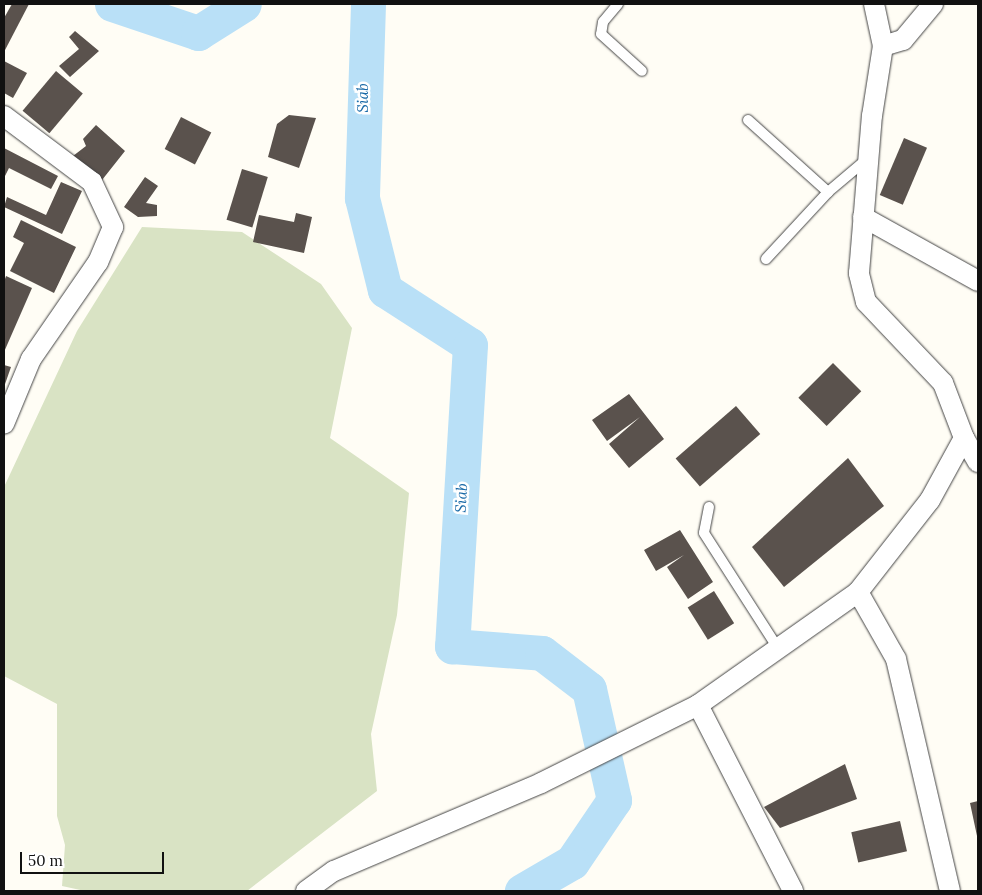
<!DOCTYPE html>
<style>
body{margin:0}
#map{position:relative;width:982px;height:895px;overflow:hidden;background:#fffdf5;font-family:Lora,serif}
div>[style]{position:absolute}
.cemetery>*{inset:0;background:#d9e3c4}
.river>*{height:35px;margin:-17.5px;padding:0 17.5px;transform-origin:17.5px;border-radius:17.5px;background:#b9e0f7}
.building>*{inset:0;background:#5a524d;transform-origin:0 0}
.roads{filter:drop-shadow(0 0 1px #444) drop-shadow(0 0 1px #444)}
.lane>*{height:10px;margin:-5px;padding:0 5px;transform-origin:5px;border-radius:5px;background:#fff}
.street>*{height:20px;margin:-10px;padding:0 10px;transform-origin:10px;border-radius:10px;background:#fff}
span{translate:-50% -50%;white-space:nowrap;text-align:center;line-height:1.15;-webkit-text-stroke:5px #fff;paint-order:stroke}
.water-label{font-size:15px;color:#1768a6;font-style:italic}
.frame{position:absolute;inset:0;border:5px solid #111;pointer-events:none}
.scale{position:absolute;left:20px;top:852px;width:144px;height:22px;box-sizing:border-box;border:2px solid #111;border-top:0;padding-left:6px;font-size:15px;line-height:18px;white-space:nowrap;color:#111;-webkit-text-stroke:4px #fff;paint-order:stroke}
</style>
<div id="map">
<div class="cemetery">
<i style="clip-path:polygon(142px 227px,242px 232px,321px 284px,352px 328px,330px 438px,409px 493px,397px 615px,371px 734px,377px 791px,247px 891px,85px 891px,62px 886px,65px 845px,57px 816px,57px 704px,4px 676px,4px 487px,77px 331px)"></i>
</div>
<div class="river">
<i style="left:112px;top:4px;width:91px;rotate:18.6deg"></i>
<i style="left:198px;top:33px;width:54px;rotate:-32.2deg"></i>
<i style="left:368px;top:4px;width:194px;rotate:91.8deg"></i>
<i style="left:362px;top:198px;width:95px;rotate:76deg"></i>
<i style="left:385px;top:290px;width:101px;rotate:32.9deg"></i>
<i style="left:470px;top:345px;width:302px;rotate:93.4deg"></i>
<i style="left:452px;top:646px;width:90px;rotate:4.4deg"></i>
<i style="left:542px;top:653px;width:59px;rotate:37.5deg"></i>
<i style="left:589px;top:689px;width:114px;rotate:77.3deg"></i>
<i style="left:614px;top:800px;width:75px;rotate:124.1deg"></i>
<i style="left:572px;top:862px;width:58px;rotate:149.9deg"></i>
</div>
<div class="building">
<i style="clip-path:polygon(12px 4px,29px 4px,4px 52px,4px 18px)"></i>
<i style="clip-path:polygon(75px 31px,99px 51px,70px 77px,59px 66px,79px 49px,69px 37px)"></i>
<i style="clip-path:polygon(4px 61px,27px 73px,13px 98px,4px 93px)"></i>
<i style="left:56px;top:71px;width:35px;height:52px;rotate:40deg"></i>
<i style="clip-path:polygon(289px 115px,316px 118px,299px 168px,268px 157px,277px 124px)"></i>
<i style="left:181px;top:117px;width:34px;height:36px;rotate:27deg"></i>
<i style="clip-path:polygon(96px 125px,125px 151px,102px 180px,73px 156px,86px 146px,83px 139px)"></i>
<i style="left:904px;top:138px;width:25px;height:62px;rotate:23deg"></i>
<i style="clip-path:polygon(4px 148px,58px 176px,51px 189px,9px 168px,4px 178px)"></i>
<i style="left:242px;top:169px;width:27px;height:53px;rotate:17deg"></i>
<i style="clip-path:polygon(145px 177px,158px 186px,146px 203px,157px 205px,157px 216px,138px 217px,124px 207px)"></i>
<i style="clip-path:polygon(61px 182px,82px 191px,62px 234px,4px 207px,7px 197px,46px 215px)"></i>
<i style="clip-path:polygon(296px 213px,312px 217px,304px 253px,253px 242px,259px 215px,294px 222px)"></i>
<i style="clip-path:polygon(21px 220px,76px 247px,54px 293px,10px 271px,24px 243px,13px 237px)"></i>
<i style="clip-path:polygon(6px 276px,32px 288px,4px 352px,4px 282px)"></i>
<i style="left:833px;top:363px;width:40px;height:49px;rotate:45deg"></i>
<i style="clip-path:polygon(4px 365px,11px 367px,4px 387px)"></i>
<i style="clip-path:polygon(629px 394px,664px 439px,629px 468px,609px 444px,640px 417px,607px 441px,592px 420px)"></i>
<i style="left:736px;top:406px;width:37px;height:80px;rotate:49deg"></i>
<i style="clip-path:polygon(848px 458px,884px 506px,784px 587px,752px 547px)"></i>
<i style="clip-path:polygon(680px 530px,713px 582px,688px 599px,667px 567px,684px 555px,656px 571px,644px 550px)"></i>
<i style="left:714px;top:591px;width:38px;height:31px;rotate:58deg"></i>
<i style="clip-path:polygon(845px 764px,857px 799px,780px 828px,764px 807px)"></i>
<i style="clip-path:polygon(978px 801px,978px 836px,977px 836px,970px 803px)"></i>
<i style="left:900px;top:821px;width:31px;height:50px;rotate:77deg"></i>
</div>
<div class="roads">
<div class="lane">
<i style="left:618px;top:4px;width:23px;rotate:130deg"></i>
<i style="left:603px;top:22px;width:12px;rotate:99deg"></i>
<i style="left:601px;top:34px;width:55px;rotate:42.1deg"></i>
<i style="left:748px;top:120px;width:108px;rotate:42deg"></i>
<i style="left:828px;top:192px;width:51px;rotate:-40.2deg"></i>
<i style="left:766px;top:259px;width:91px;rotate:-47.2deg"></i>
<i style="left:709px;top:507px;width:26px;rotate:101deg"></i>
<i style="left:704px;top:533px;width:139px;rotate:57.3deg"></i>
</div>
<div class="street">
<i style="left:883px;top:46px;width:21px;rotate:-17deg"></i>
<i style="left:903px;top:40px;width:47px;rotate:-50.2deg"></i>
<i style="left:4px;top:116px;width:110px;rotate:36.9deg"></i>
<i style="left:92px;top:182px;width:50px;rotate:65deg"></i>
<i style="left:113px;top:227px;width:38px;rotate:113deg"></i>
<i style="left:98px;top:262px;width:118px;rotate:124.6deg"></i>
<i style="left:31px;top:359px;width:70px;rotate:112.6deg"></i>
<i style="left:863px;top:217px;width:132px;rotate:29.1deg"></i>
<i style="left:964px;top:438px;width:28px;rotate:60deg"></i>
<i style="left:858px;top:592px;width:77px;rotate:60.4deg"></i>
<i style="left:896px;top:659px;width:238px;rotate:76.9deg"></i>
<i style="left:698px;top:705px;width:209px;rotate:62.9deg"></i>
<i style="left:306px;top:891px;width:34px;rotate:-36deg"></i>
<i style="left:334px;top:871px;width:225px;rotate:-23deg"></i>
<i style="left:541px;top:783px;width:175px;rotate:-26.4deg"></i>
<i style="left:698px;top:705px;width:196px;rotate:-35.2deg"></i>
<i style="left:858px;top:592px;width:117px;rotate:-52deg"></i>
<i style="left:930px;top:500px;width:71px;rotate:-61.3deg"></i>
<i style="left:964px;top:438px;width:59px;rotate:-110.9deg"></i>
<i style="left:943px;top:383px;width:112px;rotate:-133.5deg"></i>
<i style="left:866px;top:302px;width:30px;rotate:-104deg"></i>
<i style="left:859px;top:273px;width:158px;rotate:-85.3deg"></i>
<i style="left:872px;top:116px;width:71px;rotate:-81.1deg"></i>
<i style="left:883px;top:46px;width:43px;rotate:-102.1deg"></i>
</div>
</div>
<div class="water-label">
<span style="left:363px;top:98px;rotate:-90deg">Siab</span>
<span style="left:461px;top:498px;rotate:-87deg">Siab</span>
</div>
<div class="frame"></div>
<div class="scale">50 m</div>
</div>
